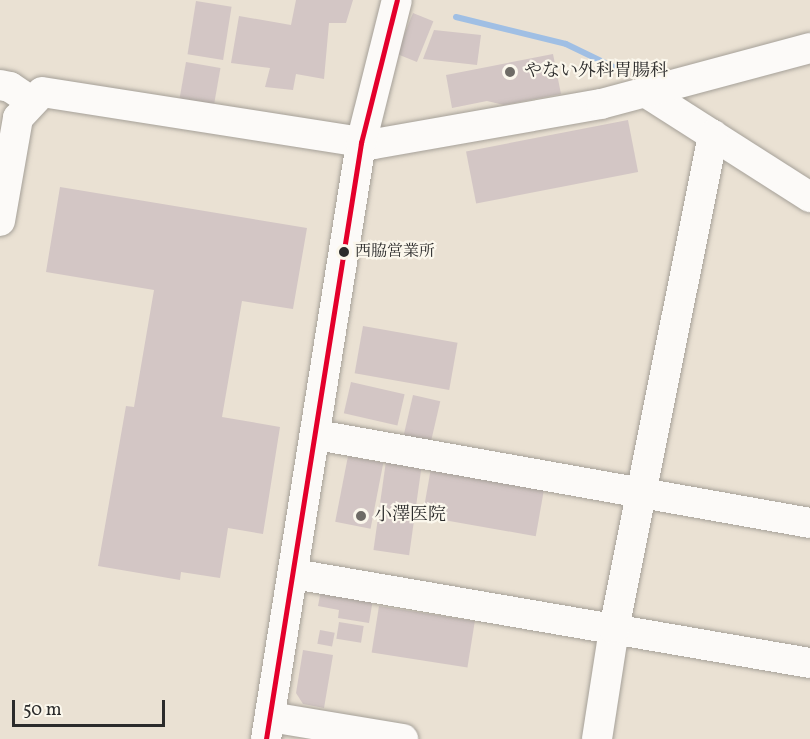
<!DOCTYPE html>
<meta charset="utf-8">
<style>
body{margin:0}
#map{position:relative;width:810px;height:739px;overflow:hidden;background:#eae1d3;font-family:Vollkorn,"Noto Serif JP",serif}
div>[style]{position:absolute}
.stream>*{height:6px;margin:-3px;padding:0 3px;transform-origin:3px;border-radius:3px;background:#a0bfe4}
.building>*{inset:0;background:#d3c6c5;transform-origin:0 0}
.roads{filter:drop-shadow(0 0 2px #a5a098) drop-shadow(0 0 2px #a5a098)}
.minor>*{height:30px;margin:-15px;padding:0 15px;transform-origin:15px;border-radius:15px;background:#fcfaf8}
.bus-1>*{height:4.5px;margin:-2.25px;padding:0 2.25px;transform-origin:2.25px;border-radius:2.25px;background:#e4002b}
.dots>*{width:16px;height:16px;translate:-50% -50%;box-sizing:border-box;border:3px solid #fbf7ec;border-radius:50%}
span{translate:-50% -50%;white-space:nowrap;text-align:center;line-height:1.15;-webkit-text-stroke:4.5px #fbf7ec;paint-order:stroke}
.bus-label{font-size:16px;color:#2b2b2b}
.left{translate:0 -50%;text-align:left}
.poi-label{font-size:18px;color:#2b2b2b}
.scale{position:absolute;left:12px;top:700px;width:153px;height:27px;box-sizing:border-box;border:3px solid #2b2b2b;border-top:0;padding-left:8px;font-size:18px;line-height:21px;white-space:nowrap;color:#2b2b2b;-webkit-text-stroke:4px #fbf7ec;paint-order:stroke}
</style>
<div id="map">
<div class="stream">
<i style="left:456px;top:17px;width:113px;rotate:13.8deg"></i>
<i style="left:566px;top:44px;width:67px;rotate:25.8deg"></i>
</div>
<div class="building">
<i style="clip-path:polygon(296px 0,353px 0,346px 23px,329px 23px,324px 79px,296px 74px,293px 90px,265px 87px,270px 68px,231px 63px,239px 16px,291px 25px)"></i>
<i style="left:196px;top:1px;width:36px;height:54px;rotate:9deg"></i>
<i style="left:413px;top:13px;width:22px;height:44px;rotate:22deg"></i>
<i style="clip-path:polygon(434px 30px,481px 35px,477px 65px,423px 59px)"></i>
<i style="clip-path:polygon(553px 54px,561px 94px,504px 105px,487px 101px,452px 108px,446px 75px)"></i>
<i style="left:186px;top:62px;width:35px;height:37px;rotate:10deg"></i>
<i style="left:628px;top:120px;width:53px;height:165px;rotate:79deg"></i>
<i style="clip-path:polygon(60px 187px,307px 228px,293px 309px,242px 301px,222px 417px,280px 427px,263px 534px,228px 528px,220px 578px,181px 572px,180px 580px,98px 566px,126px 406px,134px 407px,154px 290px,46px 272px)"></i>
<i style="left:363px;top:326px;width:96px;height:48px;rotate:10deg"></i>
<i style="left:351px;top:382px;width:55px;height:32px;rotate:13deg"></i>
<i style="left:413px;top:395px;width:28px;height:46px;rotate:13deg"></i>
<i style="left:348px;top:456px;width:36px;height:67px;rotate:11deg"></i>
<i style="left:386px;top:461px;width:36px;height:90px;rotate:8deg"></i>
<i style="left:431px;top:468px;width:115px;height:49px;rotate:10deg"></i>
<i style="clip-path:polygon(321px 590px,373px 599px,369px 623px,338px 618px,339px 610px,318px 606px)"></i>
<i style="left:379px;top:606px;width:97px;height:47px;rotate:9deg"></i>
<i style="left:339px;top:622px;width:25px;height:17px;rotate:9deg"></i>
<i style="left:320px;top:630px;width:15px;height:14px;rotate:11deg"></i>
<i style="clip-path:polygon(303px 650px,333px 655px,324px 708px,303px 704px,296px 693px)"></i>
</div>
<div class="roads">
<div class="minor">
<i style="left:0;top:85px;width:10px;rotate:11deg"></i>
<i style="left:10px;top:87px;width:25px;rotate:34deg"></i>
<i style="left:645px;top:92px;width:196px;rotate:32.5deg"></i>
<i style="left:0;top:221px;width:105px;rotate:-80.1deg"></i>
<i style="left:18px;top:118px;width:35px;rotate:-47deg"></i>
<i style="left:42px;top:92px;width:336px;rotate:8.9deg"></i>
<i style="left:374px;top:144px;width:230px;rotate:-10deg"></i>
<i style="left:601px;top:104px;width:216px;rotate:-15deg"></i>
<i style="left:317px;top:435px;width:501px;rotate:10.12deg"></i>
<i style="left:294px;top:574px;width:524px;rotate:9.79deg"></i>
<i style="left:270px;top:717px;width:135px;rotate:9.4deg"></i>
<i style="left:266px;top:739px;width:604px;rotate:-80.94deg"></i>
<i style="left:361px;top:143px;width:147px;rotate:-75.9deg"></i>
<i style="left:597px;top:739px;width:111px;rotate:-81.2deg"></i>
<i style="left:614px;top:629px;width:504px;rotate:-78.67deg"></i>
</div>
</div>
<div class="bus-1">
<i style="left:266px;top:739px;width:604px;rotate:-80.94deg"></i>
<i style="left:361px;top:143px;width:147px;rotate:-75.9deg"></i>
</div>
<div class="dots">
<i style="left:510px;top:72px;background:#6e6b66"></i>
<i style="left:344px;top:252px;background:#2b2b2b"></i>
<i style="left:361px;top:516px;background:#6e6b66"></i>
</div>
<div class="bus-label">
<span class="left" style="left:355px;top:252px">西脇営業所</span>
</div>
<div class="poi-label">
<span class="left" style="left:524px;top:72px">やない外科胃腸科</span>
<span class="left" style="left:374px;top:516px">小澤医院</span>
</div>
<div class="scale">50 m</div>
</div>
